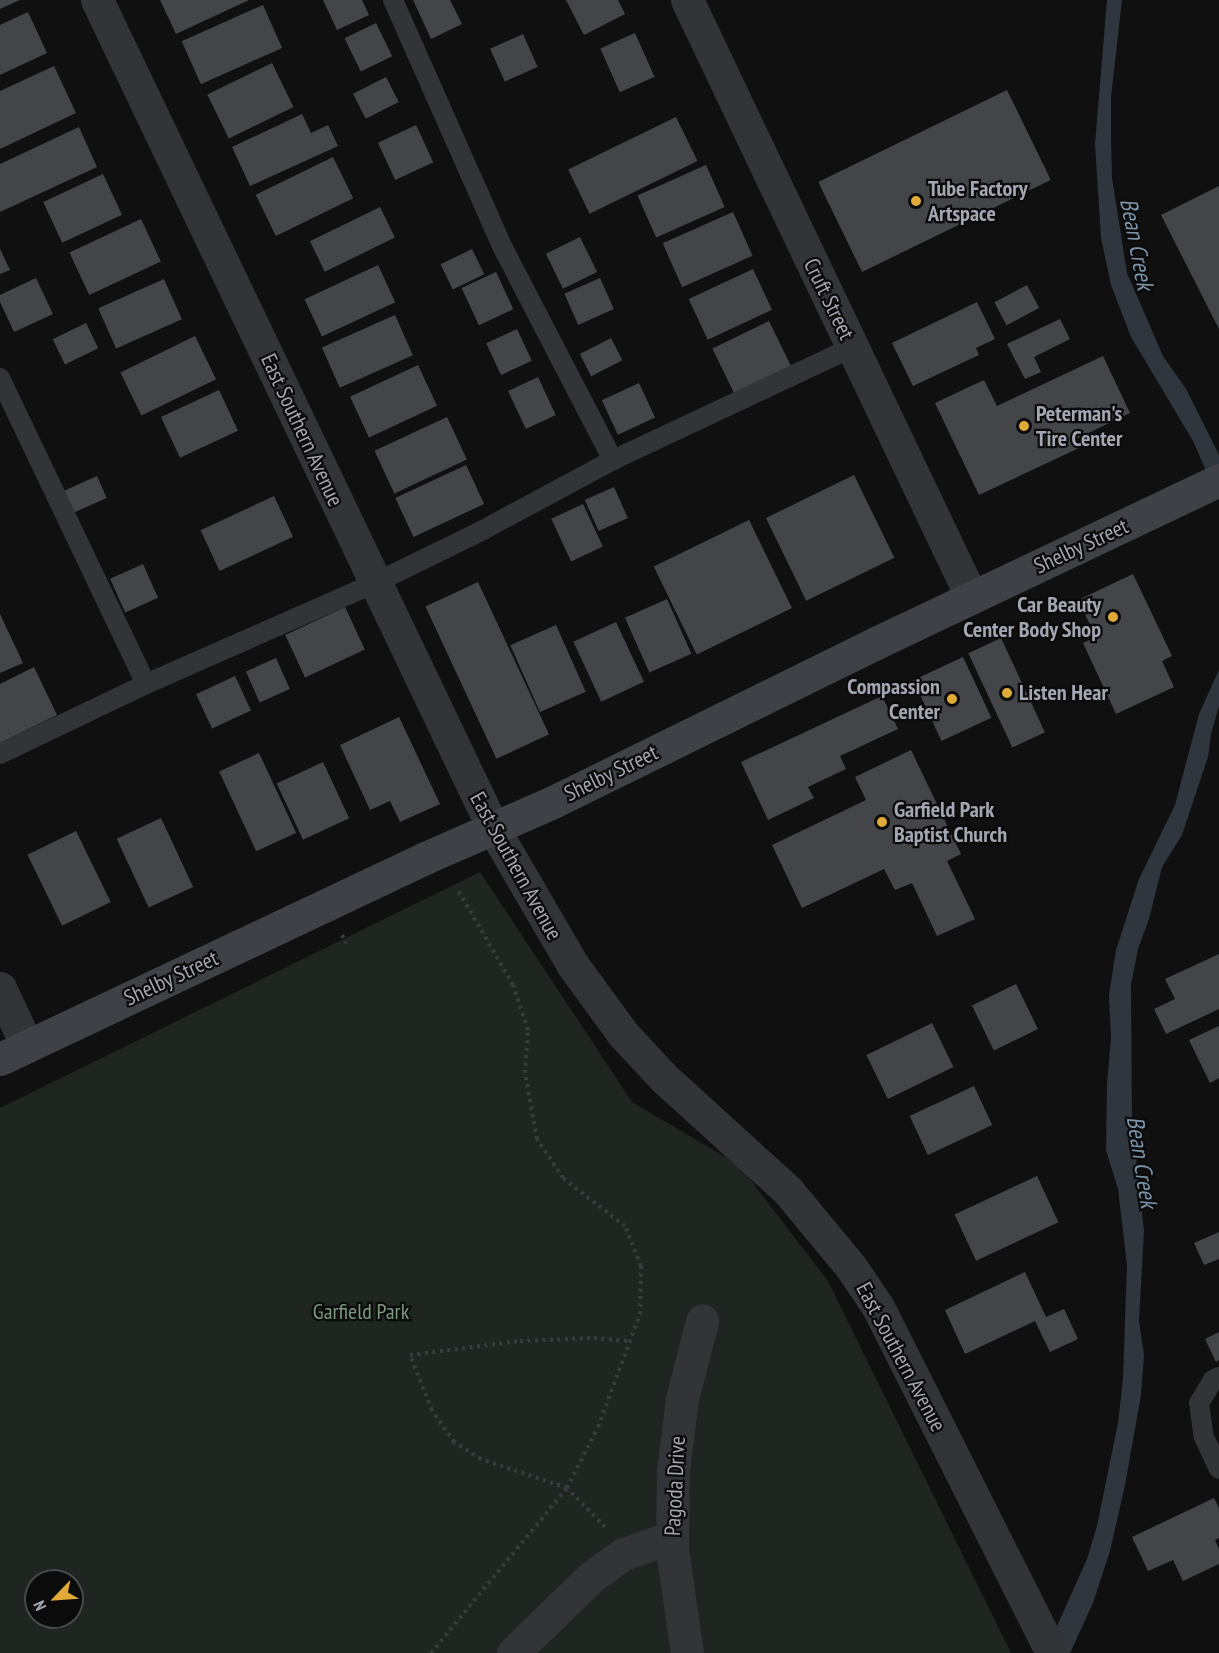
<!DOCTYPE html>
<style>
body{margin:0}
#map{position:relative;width:1219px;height:1653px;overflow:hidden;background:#101011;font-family:"PT Sans Narrow",sans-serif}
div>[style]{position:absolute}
.green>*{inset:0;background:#1f2520}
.water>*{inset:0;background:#2f363d}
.building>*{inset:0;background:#444549;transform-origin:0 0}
.path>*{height:4px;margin-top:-2px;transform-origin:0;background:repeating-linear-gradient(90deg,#393b3f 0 3px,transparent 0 7.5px)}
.service>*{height:20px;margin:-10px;padding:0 10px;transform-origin:10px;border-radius:10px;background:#333438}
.minor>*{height:33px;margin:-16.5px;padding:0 16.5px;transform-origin:16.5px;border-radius:16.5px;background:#333438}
.tertiary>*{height:33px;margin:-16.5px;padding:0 16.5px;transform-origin:16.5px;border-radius:16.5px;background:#333438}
.secondary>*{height:33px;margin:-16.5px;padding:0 16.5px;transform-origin:16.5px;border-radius:16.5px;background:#404146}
.dots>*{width:16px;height:16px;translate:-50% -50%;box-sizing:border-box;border:3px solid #0b0b0c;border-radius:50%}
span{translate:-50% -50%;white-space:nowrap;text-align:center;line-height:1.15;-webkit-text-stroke:4.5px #0b0b0c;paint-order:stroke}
.poi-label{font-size:22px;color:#a2a7b1;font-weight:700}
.left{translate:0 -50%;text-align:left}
.right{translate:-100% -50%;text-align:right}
.street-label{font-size:22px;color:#a2a7b1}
.park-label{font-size:22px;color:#7b9a7d}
.water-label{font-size:24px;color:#7c94aa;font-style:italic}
.north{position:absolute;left:24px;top:1569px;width:60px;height:60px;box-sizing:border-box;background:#0b0b0c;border:2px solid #47494e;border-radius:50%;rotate:245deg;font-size:16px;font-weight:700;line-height:24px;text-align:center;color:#a2a7b1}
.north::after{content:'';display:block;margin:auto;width:21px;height:27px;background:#e0aa39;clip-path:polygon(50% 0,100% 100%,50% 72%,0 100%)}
</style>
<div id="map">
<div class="green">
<i style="clip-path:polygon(evenodd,480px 872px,632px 1102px,739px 1165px,828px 1281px,1011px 1653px,0 1653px,0 1108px,480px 872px,36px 1581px,72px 1581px,72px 1617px,36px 1617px,36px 1581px)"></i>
</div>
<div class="water">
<i style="clip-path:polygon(1107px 0,1122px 0,1111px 97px,1111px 139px,1112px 178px,1127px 273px,1163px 356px,1186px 389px,1219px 455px,1219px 500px,1193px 441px,1131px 337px,1111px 285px,1101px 238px,1095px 144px)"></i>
<i style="clip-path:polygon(1219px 670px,1219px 706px,1211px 734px,1208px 757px,1182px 835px,1162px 867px,1149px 919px,1138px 949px,1131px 985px,1132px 1122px,1144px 1231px,1139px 1321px,1144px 1355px,1141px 1395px,1125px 1485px,1110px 1551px,1093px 1603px,1070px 1653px,1045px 1653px,1087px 1559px,1097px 1526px,1118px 1423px,1123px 1379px,1127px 1265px,1118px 1189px,1106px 1150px,1107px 1083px,1111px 1038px,1109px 995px,1116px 950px,1139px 879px,1175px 805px,1199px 714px)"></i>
</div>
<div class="building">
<i style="clip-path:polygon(0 0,20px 0,0 9px)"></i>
<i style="clip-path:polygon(160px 0,249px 0,176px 34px)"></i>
<i style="clip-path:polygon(323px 0,362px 0,369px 15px,337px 30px)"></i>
<i style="clip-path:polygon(413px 0,450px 0,462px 24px,431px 39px)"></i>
<i style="clip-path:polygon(566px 0,618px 0,625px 14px,584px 35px)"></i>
<i style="left:263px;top:5px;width:47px;height:89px;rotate:66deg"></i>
<i style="clip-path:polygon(28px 12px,47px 53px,0 75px,0 25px)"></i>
<i style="left:376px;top:23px;width:37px;height:35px;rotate:64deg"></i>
<i style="left:635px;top:33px;width:48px;height:38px;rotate:66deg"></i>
<i style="left:523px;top:34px;width:36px;height:36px;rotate:66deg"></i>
<i style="left:272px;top:63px;width:49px;height:72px;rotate:64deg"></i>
<i style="clip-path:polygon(54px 66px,76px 113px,0 149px,0 91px)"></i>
<i style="left:386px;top:77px;width:28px;height:37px;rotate:63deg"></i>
<i style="left:1007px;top:90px;width:100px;height:210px;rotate:64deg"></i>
<i style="clip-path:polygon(302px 114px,311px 133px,328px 125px,338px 146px,250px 186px,232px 147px)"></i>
<i style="left:676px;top:117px;width:49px;height:120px;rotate:64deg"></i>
<i style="left:416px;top:125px;width:41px;height:42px;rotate:65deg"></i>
<i style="clip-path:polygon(79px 127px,97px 167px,0 212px,0 164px)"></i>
<i style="left:333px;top:157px;width:46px;height:86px;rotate:64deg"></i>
<i style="left:706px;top:165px;width:46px;height:75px;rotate:66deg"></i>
<i style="left:103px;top:174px;width:45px;height:66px;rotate:65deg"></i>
<i style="clip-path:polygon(1219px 186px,1219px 329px,1161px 215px)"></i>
<i style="left:380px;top:207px;width:34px;height:78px;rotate:64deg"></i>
<i style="left:733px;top:212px;width:48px;height:77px;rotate:66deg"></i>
<i style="left:141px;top:219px;width:47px;height:79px;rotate:65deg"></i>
<i style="left:580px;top:237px;width:39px;height:38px;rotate:64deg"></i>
<i style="clip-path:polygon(0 249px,10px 270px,0 274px)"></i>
<i style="left:472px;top:249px;width:28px;height:35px;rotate:64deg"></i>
<i style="left:378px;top:265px;width:41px;height:81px;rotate:65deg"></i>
<i style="left:753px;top:269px;width:45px;height:71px;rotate:65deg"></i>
<i style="left:496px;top:272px;width:41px;height:38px;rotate:65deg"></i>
<i style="clip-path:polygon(36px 278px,53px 314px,14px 332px,0 302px,0 295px)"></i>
<i style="left:600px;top:278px;width:34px;height:39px;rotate:66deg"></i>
<i style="left:164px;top:279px;width:44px;height:72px;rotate:66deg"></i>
<i style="left:1027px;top:285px;width:26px;height:37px;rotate:62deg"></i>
<i style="clip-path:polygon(977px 302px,995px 339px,976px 348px,979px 355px,913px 386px,892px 343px)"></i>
<i style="left:395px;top:315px;width:44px;height:80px;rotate:66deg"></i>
<i style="clip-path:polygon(1060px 319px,1070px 339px,1034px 357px,1041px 372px,1025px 379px,1007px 344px)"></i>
<i style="left:769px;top:321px;width:51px;height:63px;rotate:64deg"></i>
<i style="left:86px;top:323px;width:28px;height:37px;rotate:64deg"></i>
<i style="left:517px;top:329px;width:35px;height:34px;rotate:65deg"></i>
<i style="left:195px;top:336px;width:48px;height:83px;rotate:64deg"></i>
<i style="left:611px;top:338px;width:25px;height:35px;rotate:63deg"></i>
<i style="clip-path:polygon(1103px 356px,1130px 413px,1074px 440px,1079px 448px,979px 495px,935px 403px,984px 380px,997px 406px)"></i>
<i style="left:418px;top:365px;width:45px;height:75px;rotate:65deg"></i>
<i style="left:538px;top:377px;width:42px;height:33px;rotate:65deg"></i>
<i style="left:639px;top:383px;width:38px;height:41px;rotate:65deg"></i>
<i style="left:219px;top:390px;width:45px;height:64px;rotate:65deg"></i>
<i style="left:447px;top:417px;width:47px;height:80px;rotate:65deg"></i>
<i style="left:466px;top:465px;width:43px;height:78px;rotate:65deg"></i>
<i style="left:854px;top:475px;width:92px;height:98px;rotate:64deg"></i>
<i style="left:97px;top:476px;width:24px;height:36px;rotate:66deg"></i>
<i style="left:614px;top:487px;width:34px;height:32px;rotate:66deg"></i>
<i style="left:274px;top:496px;width:45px;height:81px;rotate:65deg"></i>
<i style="left:583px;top:504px;width:47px;height:35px;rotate:65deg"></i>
<i style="left:749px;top:520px;width:98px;height:106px;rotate:64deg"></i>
<i style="left:143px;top:564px;width:37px;height:36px;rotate:66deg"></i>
<i style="clip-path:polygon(1133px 574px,1172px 656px,1162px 661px,1174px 687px,1116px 714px,1083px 643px,1096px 637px,1078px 600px)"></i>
<i style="left:478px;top:582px;width:168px;height:58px;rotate:65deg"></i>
<i style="left:667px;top:599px;width:60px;height:46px;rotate:66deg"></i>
<i style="left:345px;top:607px;width:47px;height:66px;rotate:65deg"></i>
<i style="clip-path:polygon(0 614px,23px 663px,0 673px)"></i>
<i style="left:616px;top:622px;width:66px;height:47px;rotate:65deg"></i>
<i style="left:556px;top:625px;width:73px;height:50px;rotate:66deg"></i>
<i style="left:1001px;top:638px;width:104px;height:36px;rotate:65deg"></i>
<i style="left:963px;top:657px;width:67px;height:55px;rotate:65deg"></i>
<i style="left:276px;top:658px;width:34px;height:33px;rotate:66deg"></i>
<i style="clip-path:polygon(34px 667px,57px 715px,0 743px,0 684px)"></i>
<i style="left:235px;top:676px;width:38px;height:43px;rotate:65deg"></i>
<i style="clip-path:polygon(882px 696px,898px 729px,840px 756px,846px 769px,808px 787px,814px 798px,768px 820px,741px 762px)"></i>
<i style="clip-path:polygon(399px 717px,440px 804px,400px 822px,390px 801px,370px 810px,340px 745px)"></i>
<i style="clip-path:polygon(911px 750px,961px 854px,947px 861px,975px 919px,937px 936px,912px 883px,895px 890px,884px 869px,802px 908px,772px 845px,866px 800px,855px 777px)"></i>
<i style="left:259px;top:753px;width:88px;height:44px;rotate:65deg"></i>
<i style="left:323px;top:762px;width:62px;height:51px;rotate:65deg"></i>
<i style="left:161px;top:818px;width:76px;height:49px;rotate:65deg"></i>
<i style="left:76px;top:831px;width:79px;height:54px;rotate:64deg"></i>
<i style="clip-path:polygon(1219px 954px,1219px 1009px,1166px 1034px,1154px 1009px,1175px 999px,1165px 979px)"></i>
<i style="left:1016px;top:984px;width:50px;height:49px;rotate:64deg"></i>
<i style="left:932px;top:1023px;width:49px;height:73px;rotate:64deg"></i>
<i style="clip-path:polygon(1219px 1026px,1219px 1078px,1210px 1083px,1189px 1040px)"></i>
<i style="left:974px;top:1086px;width:43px;height:71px;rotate:65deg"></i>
<i style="left:1037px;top:1176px;width:51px;height:91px;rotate:65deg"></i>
<i style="clip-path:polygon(1219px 1232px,1219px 1259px,1204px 1265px,1194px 1243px)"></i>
<i style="clip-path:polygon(1025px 1272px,1046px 1317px,1064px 1309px,1078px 1339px,1050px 1352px,1035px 1321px,965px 1354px,945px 1310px)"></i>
<i style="clip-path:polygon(1219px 1332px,1219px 1360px,1216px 1362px,1205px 1339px)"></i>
<i style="clip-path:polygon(1214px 1498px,1219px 1508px,1219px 1538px,1215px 1540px,1219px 1549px,1219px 1564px,1183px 1581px,1173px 1560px,1148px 1571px,1132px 1537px)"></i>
</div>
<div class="path">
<i style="left:342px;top:935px;width:9px;rotate:63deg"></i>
<i style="left:605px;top:1527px;width:54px;rotate:-134.3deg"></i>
<i style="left:567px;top:1488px;width:91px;rotate:-161.4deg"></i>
<i style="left:481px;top:1459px;width:32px;rotate:-148deg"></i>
<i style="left:454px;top:1442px;width:39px;rotate:-125deg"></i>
<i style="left:432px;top:1410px;width:59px;rotate:-111.8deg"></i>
<i style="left:410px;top:1355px;width:111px;rotate:-7.3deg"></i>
<i style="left:520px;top:1341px;width:74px;rotate:-2.3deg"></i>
<i style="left:594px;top:1338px;width:36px;rotate:5deg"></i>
<i style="left:431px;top:1653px;width:214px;rotate:-50.5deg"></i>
<i style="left:567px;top:1488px;width:68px;rotate:-63.1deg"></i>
<i style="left:598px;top:1427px;width:121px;rotate:-69.6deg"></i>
<i style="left:640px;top:1314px;width:48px;rotate:-88.8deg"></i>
<i style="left:641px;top:1266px;width:43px;rotate:-111.8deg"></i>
<i style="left:625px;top:1226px;width:78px;rotate:-142.3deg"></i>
<i style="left:563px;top:1178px;width:47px;rotate:-123.7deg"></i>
<i style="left:537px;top:1139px;width:67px;rotate:-100.3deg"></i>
<i style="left:525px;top:1073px;width:43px;rotate:-86deg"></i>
<i style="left:528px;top:1030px;width:47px;rotate:-108.4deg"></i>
<i style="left:513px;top:985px;width:110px;rotate:-120.1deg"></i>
</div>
<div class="service">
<i style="left:393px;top:0;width:271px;rotate:66.1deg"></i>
<i style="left:503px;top:248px;width:239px;rotate:62.6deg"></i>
<i style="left:0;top:378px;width:339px;rotate:64.5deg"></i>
<i style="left:0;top:754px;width:162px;rotate:-25.6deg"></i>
<i style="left:146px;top:684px;width:250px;rotate:-23.8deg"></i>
<i style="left:375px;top:583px;width:120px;rotate:-26.1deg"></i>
<i style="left:483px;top:530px;width:148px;rotate:-28.3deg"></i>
<i style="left:613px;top:460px;width:265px;rotate:-25.2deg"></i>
<i style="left:1219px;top:1377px;width:7px;rotate:153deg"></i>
<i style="left:1213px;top:1380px;width:27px;rotate:121deg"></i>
<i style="left:1199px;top:1403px;width:34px;rotate:82deg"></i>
<i style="left:1204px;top:1437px;width:35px;rotate:65deg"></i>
</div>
<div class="minor">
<i style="left:97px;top:0;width:918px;rotate:64.44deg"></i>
<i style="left:687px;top:0;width:662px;rotate:64.52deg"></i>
<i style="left:0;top:988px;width:64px;rotate:65deg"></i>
<i style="left:513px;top:1653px;width:107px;rotate:-44.2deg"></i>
<i style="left:590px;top:1578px;width:41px;rotate:-36deg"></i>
<i style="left:623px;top:1554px;width:52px;rotate:-19.1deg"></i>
<i style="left:687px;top:1653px;width:105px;rotate:-98.2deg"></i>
<i style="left:672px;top:1549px;width:79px;rotate:-89.3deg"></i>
<i style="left:673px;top:1470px;width:72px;rotate:-82.8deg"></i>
<i style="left:682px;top:1399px;width:81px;rotate:-75.6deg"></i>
</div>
<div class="tertiary">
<i style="left:493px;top:828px;width:157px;rotate:59.8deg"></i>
<i style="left:572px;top:964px;width:87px;rotate:53.9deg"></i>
<i style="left:623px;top:1034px;width:60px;rotate:47deg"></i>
<i style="left:664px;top:1078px;width:168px;rotate:42.3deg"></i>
<i style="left:788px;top:1191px;width:99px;rotate:50.3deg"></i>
<i style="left:851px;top:1267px;width:48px;rotate:56deg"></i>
<i style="left:878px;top:1307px;width:387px;rotate:63.3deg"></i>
</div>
<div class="secondary">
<i style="left:0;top:1059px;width:470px;rotate:-25.3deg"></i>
<i style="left:425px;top:858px;width:140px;rotate:-23.6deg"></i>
<i style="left:553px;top:802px;width:362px;rotate:-26.2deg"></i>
<i style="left:878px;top:642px;width:378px;rotate:-25.4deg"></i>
</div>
<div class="dots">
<i style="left:916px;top:201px;background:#e0aa39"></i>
<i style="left:1024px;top:426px;background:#e0aa39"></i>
<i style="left:1113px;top:617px;background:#e0aa39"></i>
<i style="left:1007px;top:693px;background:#e0aa39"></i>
<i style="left:952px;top:699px;background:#e0aa39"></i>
<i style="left:882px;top:822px;background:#e0aa39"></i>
</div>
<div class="poi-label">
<span class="left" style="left:928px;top:201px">Tube Factory<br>Artspace</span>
<span class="left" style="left:1036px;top:426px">Peterman's<br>Tire Center</span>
<span class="right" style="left:1101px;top:617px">Car Beauty<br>Center Body Shop</span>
<span class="right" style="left:940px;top:699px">Compassion<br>Center</span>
<span class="left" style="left:1019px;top:693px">Listen Hear</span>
<span class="left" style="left:894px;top:822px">Garfield Park<br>Baptist Church</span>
</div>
<div class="street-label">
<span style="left:829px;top:299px;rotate:64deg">Cruft Street</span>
<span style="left:302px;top:430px;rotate:65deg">East Southern Avenue</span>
<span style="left:1081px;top:546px;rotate:-25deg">Shelby Street</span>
<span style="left:611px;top:773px;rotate:-26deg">Shelby Street</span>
<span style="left:516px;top:866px;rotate:61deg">East Southern Avenue</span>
<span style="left:171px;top:978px;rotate:-25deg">Shelby Street</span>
<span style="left:901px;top:1357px;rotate:62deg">East Southern Avenue</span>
<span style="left:675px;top:1486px;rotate:-87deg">Pagoda Drive</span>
</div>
<div class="park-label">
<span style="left:361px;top:1312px">Garfield Park</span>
</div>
<div class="water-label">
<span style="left:1137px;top:244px;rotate:79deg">Bean Creek</span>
<span style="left:1142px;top:1162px;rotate:81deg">Bean Creek</span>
</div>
<div class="north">N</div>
</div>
